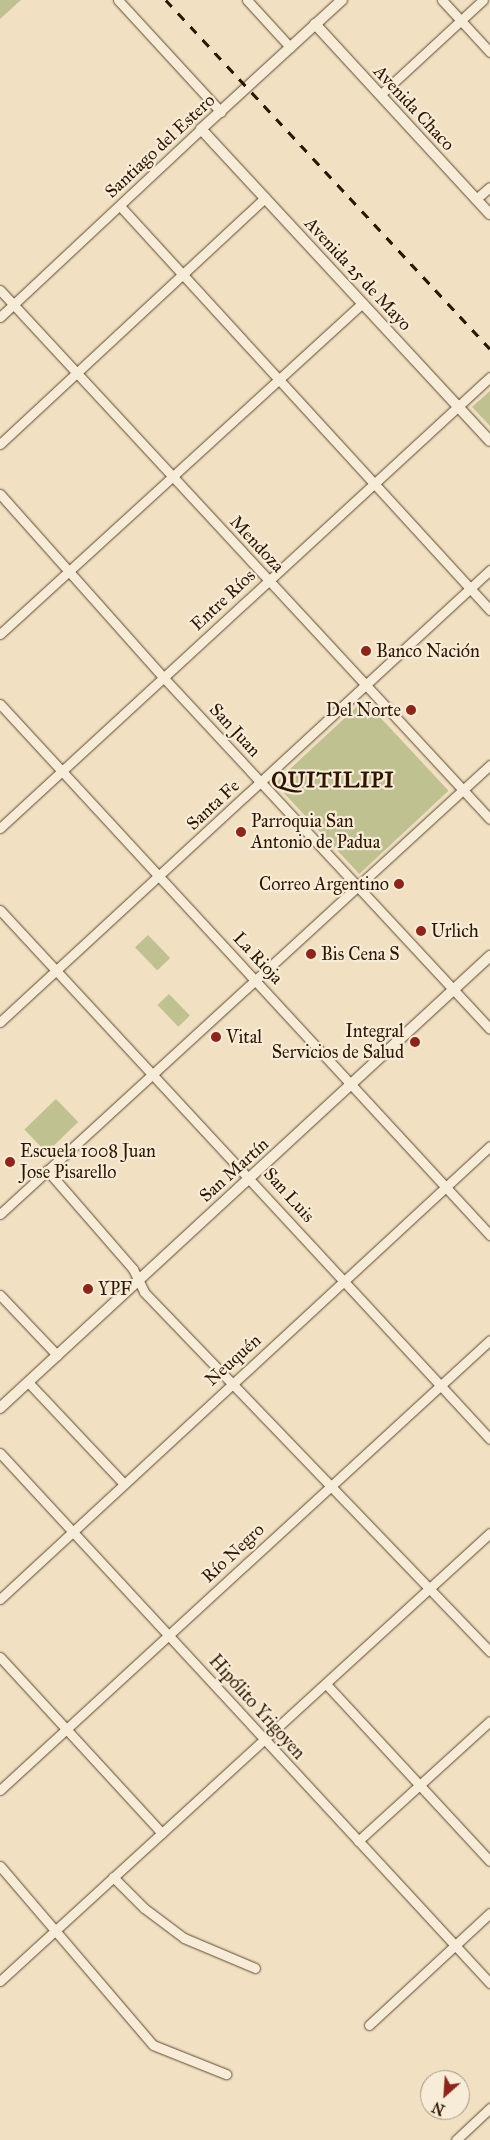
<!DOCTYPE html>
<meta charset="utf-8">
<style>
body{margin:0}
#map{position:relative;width:490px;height:2140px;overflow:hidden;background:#f1e1c2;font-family:"IM FELL Great Primer",serif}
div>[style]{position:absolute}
.green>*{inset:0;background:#bfc190;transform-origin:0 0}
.roads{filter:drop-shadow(0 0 1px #5f4830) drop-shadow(0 0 1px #5f4830)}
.minor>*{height:9px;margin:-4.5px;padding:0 4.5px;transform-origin:4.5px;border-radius:4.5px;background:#f6ecd7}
.tertiary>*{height:10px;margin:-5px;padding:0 5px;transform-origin:5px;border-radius:5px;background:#f6ecd7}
.rail>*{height:2.5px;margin-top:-1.25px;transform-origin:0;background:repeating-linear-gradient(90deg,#2e1500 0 9px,transparent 0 18px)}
.dots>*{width:14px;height:14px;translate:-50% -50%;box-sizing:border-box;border:2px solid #f6ecd7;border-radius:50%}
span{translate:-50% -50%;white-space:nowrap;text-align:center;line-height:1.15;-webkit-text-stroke:4.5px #f6ecd7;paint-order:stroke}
.street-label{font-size:18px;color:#2e1500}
.poi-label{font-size:18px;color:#2e1500}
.left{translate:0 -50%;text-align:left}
.right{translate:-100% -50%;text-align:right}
.district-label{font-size:22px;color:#2e1500;font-weight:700;letter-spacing:1px}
.north{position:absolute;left:420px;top:2070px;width:50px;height:50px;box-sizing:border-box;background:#f6ecd7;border:1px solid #a69681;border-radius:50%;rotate:206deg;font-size:14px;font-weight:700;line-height:20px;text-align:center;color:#2e1500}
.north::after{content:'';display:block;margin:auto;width:18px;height:22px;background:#8f2418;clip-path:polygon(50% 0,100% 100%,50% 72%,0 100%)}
</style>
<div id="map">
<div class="green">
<i style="clip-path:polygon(0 0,21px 0,0 19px)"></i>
<i style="clip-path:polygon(490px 391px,490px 426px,472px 407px)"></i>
<i style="left:364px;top:700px;width:124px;height:122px;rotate:47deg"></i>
<i style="left:148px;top:935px;width:32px;height:18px;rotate:46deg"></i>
<i style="left:169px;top:994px;width:30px;height:16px;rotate:46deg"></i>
<i style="left:56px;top:1099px;width:32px;height:44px;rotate:46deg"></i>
</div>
<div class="roads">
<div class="minor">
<i style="left:118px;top:0;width:152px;rotate:47.4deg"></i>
<i style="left:247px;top:0;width:64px;rotate:47.5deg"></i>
<i style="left:442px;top:0;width:71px;rotate:47.3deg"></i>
<i style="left:380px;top:95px;width:140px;rotate:-42.7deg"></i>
<i style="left:476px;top:199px;width:18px;rotate:-41deg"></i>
<i style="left:120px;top:206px;width:548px;rotate:47.52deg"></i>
<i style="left:0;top:290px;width:721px;rotate:47.19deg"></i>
<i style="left:0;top:317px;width:275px;rotate:-43.1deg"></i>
<i style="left:0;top:444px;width:362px;rotate:-42.9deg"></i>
<i style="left:0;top:494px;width:245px;rotate:48.3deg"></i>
<i style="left:163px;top:677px;width:480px;rotate:47.1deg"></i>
<i style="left:0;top:634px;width:491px;rotate:-42.4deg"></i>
<i style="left:0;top:704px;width:723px;rotate:47.3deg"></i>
<i style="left:0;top:828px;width:666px;rotate:-42.63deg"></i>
<i style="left:0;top:910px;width:721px;rotate:47.19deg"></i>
<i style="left:0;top:1022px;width:667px;rotate:-42.69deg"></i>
<i style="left:47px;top:1170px;width:131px;rotate:49deg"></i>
<i style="left:133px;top:1269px;width:25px;rotate:64deg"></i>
<i style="left:144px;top:1292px;width:499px;rotate:46.1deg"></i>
<i style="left:0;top:1214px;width:665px;rotate:-42.5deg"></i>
<i style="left:0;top:1295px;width:83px;rotate:46.5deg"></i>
<i style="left:28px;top:1382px;width:140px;rotate:46.7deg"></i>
<i style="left:0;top:1453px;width:722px;rotate:47.25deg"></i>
<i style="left:0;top:1599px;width:667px;rotate:-42.75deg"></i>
<i style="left:0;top:1657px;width:239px;rotate:47.4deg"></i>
<i style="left:326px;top:1684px;width:241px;rotate:47.2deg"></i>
<i style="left:0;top:1790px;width:665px;rotate:-42.56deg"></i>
<i style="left:358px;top:1841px;width:178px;rotate:-42.3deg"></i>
<i style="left:0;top:1866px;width:235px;rotate:49.5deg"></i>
<i style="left:153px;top:2045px;width:79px;rotate:21.7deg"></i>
<i style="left:113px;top:1877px;width:44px;rotate:45deg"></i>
<i style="left:144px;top:1908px;width:50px;rotate:36.9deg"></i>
<i style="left:184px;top:1938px;width:77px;rotate:22.9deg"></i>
<i style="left:0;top:1981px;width:664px;rotate:-42.44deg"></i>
<i style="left:369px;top:2025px;width:165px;rotate:-42.8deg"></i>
<i style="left:456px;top:2140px;width:47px;rotate:-43.3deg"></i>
</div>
<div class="tertiary">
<i style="left:342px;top:0;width:191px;rotate:137.5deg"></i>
<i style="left:201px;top:129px;width:425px;rotate:47.2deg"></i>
<i style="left:315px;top:24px;width:258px;rotate:47.4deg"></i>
<i style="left:0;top:1408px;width:667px;rotate:-42.69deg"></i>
</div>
</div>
<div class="rail">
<i style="left:166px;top:0;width:476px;rotate:47.1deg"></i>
</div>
<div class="dots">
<i style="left:366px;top:651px;background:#8f2418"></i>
<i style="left:411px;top:710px;background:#8f2418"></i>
<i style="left:241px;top:832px;background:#8f2418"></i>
<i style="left:399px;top:884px;background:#8f2418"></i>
<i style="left:421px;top:931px;background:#8f2418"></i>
<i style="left:311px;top:954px;background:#8f2418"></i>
<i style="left:216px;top:1037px;background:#8f2418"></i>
<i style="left:415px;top:1042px;background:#8f2418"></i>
<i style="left:10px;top:1162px;background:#8f2418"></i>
<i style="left:88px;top:1289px;background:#8f2418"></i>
</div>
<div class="street-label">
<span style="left:414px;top:108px;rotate:47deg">Avenida Chaco</span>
<span style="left:160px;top:146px;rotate:-43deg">Santiago del Estero</span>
<span style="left:358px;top:274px;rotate:47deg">Avenida 25 de Mayo</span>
<span style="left:257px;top:544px;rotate:47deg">Mendoza</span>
<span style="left:223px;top:600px;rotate:-43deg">Entre Ríos</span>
<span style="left:235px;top:730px;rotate:47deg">San Juan</span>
<span style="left:213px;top:805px;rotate:-43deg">Santa Fe</span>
<span style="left:258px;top:958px;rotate:47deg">La Rioja</span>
<span style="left:234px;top:1170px;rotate:-42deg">San Martín</span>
<span style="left:289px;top:1195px;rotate:48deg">San Luis</span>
<span style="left:233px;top:1360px;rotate:-42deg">Neuquén</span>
<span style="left:233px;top:1553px;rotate:-43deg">Río Negro</span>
<span style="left:257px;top:1707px;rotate:48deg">Hipólito Yrigoyen</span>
</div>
<div class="poi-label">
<span class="left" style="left:376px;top:651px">Banco Nación</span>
<span class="right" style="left:401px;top:710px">Del Norte</span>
<span class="left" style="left:251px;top:832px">Parroquia San<br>Antonio de Padua</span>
<span class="right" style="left:389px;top:884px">Correo Argentino</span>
<span class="left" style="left:431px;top:931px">Urlich</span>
<span class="left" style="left:321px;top:954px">Bis Cena S</span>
<span class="right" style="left:404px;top:1042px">Integral<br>Servicios de Salud</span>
<span class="left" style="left:226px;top:1037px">Vital</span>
<span class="left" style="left:20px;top:1162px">Escuela 1008 Juan<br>Jose Pisarello</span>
<span class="left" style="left:98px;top:1289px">YPF</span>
</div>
<div class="district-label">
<span style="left:333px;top:780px">QUITILIPI</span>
</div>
<div class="north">N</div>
</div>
